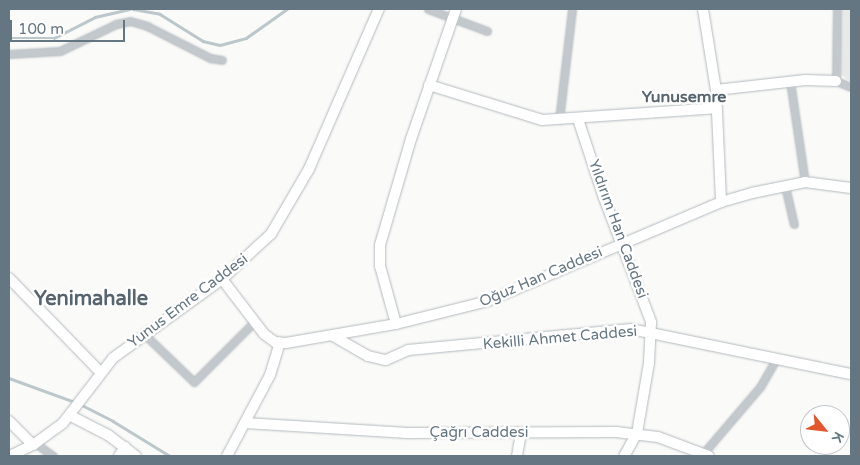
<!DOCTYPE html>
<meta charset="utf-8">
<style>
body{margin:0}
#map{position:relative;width:860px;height:465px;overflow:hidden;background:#fafaf8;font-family:"Varela Round",sans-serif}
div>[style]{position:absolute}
.built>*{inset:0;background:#e8e9e9}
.stream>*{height:2.5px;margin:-1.25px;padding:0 1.25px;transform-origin:1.25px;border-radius:1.25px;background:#bbc7cb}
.roads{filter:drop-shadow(0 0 1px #b3babf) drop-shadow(0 0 1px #b3babf)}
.street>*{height:7px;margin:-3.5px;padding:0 3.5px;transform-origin:3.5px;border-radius:3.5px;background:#c3c8cc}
.secondary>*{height:10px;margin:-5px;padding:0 5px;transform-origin:5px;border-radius:5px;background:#fff}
span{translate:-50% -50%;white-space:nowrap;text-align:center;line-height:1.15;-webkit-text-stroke:5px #fff;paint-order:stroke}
.street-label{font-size:15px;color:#657683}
.neighbourhood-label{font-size:16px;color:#57646e;font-weight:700}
.district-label{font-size:20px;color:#57646e;font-weight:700}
.frame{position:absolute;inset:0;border:10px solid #657683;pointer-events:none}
.north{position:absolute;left:800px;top:405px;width:50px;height:50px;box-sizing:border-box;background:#fff;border:1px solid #c1c8cd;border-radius:50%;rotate:119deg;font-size:14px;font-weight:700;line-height:20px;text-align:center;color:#657683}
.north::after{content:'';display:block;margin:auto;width:18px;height:22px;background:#e4572e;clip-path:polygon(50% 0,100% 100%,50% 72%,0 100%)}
.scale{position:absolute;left:10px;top:20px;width:115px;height:22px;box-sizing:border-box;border:2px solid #657683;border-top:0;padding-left:6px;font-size:15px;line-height:18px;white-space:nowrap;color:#657683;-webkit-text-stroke:4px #fff;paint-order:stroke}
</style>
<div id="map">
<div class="built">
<i style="clip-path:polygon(842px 9px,851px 9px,851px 82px,841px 75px)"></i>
</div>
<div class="stream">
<i style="left:133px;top:9px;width:27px;rotate:10deg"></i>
<i style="left:160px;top:14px;width:51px;rotate:32.1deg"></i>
<i style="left:203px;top:41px;width:17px;rotate:13deg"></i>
<i style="left:220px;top:45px;width:27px;rotate:-15deg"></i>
<i style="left:246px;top:38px;width:50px;rotate:-35.3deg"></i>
<i style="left:9px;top:38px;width:45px"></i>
<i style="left:54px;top:38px;width:46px;rotate:-27.1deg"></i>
<i style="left:95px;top:17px;width:35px;rotate:-13deg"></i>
<i style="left:9px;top:378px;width:70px;rotate:20deg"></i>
<i style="left:80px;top:404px;width:37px;rotate:27deg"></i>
<i style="left:113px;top:421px;width:67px;rotate:31.6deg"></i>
</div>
<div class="roads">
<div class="street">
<i style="left:428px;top:9px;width:63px;rotate:20.4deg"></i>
<i style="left:837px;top:9px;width:72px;rotate:90.8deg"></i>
<i style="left:836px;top:81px;width:16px;rotate:22deg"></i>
<i style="left:9px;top:54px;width:51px;rotate:-3.4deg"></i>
<i style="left:60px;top:51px;width:62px;rotate:-25.7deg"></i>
<i style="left:116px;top:24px;width:14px;rotate:-12deg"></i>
<i style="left:130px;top:21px;width:18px;rotate:16deg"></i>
<i style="left:147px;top:26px;width:71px;rotate:26.9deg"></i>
<i style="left:210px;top:58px;width:12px;rotate:9deg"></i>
<i style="left:790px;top:81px;width:102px;rotate:81.6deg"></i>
<i style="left:559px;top:120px;width:112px;rotate:-83.3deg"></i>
<i style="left:785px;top:186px;width:39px;rotate:77deg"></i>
<i style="left:144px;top:334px;width:69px;rotate:43.8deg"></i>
<i style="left:194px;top:382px;width:85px;rotate:-45deg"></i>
<i style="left:35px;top:443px;width:22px;rotate:36deg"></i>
<i style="left:701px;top:456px;width:91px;rotate:-49.5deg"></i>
<i style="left:760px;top:387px;width:34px;rotate:-60deg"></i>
</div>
<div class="secondary">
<i style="left:703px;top:9px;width:82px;rotate:80.9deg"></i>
<i style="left:716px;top:90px;width:112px;rotate:87.4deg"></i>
<i style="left:429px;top:85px;width:118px;rotate:17.2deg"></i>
<i style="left:542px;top:120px;width:174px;rotate:-3.9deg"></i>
<i style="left:716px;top:90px;width:90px;rotate:-6.4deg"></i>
<i style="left:805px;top:80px;width:31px;rotate:2deg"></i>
<i style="left:578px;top:119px;width:83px;rotate:71.8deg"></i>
<i style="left:604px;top:198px;width:133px;rotate:69.2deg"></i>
<i style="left:651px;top:322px;width:41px;rotate:92.8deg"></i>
<i style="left:649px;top:363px;width:71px;rotate:99.7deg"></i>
<i style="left:637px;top:433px;width:26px;rotate:119deg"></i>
<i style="left:9px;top:278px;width:131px;rotate:45.9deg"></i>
<i style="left:222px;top:279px;width:69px;rotate:52.6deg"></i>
<i style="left:264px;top:334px;width:14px;rotate:36deg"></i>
<i style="left:275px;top:342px;width:11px;rotate:5deg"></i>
<i style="left:286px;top:343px;width:112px;rotate:-9.8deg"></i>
<i style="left:396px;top:324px;width:95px;rotate:-14deg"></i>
<i style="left:488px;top:301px;width:253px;rotate:-23deg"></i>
<i style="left:721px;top:202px;width:32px;rotate:-16deg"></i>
<i style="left:752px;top:193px;width:54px;rotate:-11.7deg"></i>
<i style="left:805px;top:182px;width:46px;rotate:7.4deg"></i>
<i style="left:396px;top:324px;width:60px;rotate:-105.4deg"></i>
<i style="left:380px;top:266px;width:21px;rotate:-90deg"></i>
<i style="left:380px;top:245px;width:110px;rotate:-73.7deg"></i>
<i style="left:411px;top:139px;width:138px;rotate:-70.9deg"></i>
<i style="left:333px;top:336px;width:40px;rotate:29.7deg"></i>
<i style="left:368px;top:356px;width:18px;rotate:13deg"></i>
<i style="left:386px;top:360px;width:24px;rotate:-24deg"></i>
<i style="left:408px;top:350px;width:224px;rotate:-5.4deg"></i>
<i style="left:631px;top:329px;width:225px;rotate:11.6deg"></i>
<i style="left:71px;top:416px;width:42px;rotate:27.2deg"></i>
<i style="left:108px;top:435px;width:35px;rotate:37deg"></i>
<i style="left:9px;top:421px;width:34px;rotate:45deg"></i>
<i style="left:245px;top:423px;width:163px;rotate:3.5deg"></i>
<i style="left:408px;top:433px;width:208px;rotate:-0.3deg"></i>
<i style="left:616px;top:432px;width:42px;rotate:6.8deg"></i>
<i style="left:658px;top:437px;width:54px;rotate:20.4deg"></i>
<i style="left:10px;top:456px;width:25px;rotate:-26deg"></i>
<i style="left:33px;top:445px;width:37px;rotate:-36deg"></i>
<i style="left:63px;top:423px;width:82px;rotate:-52.4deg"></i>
<i style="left:113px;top:358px;width:135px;rotate:-35.9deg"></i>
<i style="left:222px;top:279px;width:67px;rotate:-42.6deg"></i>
<i style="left:271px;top:234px;width:75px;rotate:-59.7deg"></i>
<i style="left:309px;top:169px;width:175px;rotate:-66.4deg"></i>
<i style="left:119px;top:456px;width:11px;rotate:-56deg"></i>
<i style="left:227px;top:456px;width:92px;rotate:-62deg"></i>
<i style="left:270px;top:375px;width:34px;rotate:-73deg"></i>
<i style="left:517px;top:456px;width:23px;rotate:-80deg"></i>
</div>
</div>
<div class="street-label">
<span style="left:618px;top:229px;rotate:70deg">Yıldırım Han Caddesi</span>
<span style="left:541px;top:277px;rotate:-23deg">Oğuz Han Caddesi</span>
<span style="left:188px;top:301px;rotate:-37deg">Yunus Emre Caddesi</span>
<span style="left:560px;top:338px;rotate:-5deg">Kekilli Ahmet Caddesi</span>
<span style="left:479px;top:433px">Çağrı Caddesi</span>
</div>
<div class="neighbourhood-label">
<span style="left:684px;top:97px">Yunusemre</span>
</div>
<div class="district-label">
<span style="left:91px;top:299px">Yenimahalle</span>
</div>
<div class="frame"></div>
<div class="north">K</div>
<div class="scale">100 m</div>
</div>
